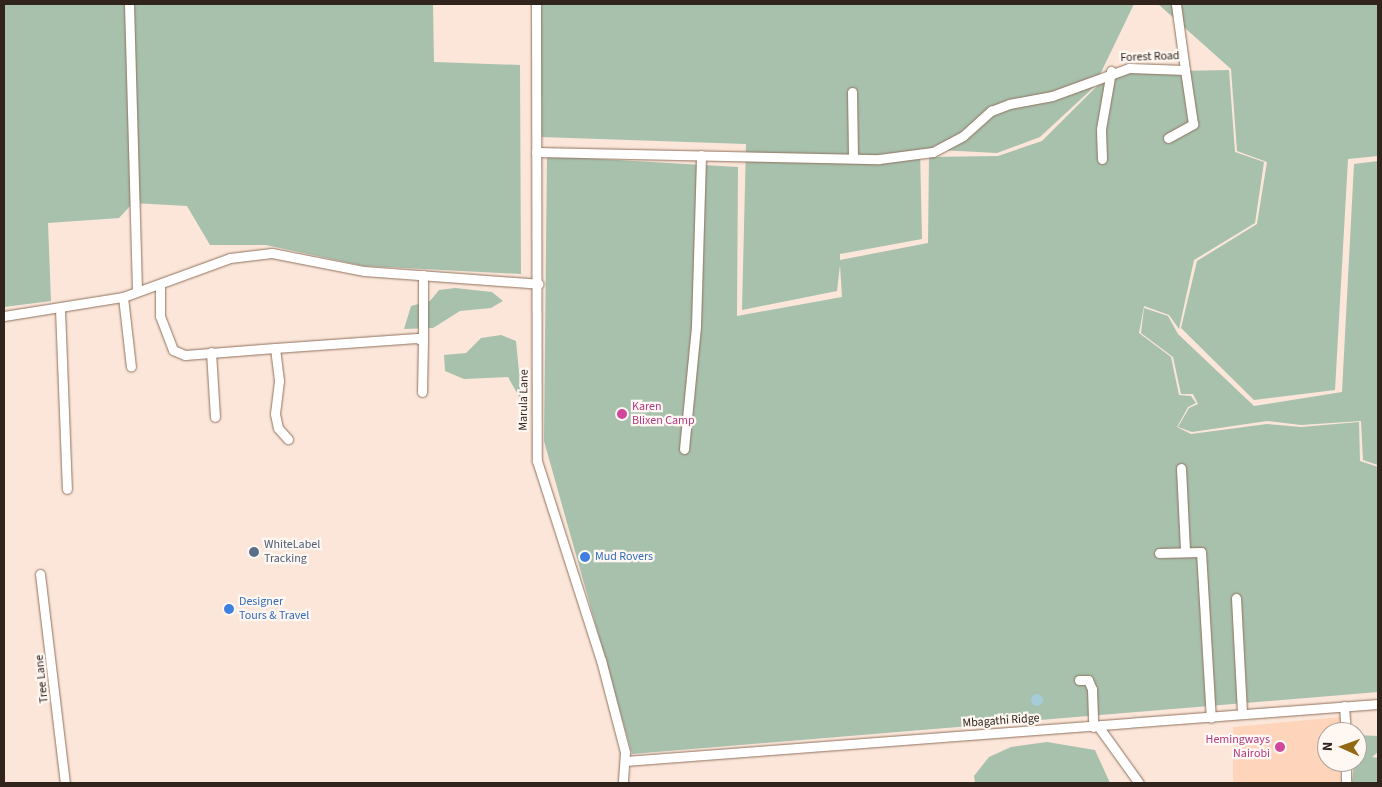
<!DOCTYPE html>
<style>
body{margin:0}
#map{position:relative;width:1382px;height:787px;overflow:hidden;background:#fbe6d9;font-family:"Source Sans 3",sans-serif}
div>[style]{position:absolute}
.built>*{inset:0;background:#fed4ba}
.green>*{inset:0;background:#a7c1ad}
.water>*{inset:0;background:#a5cdd8}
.round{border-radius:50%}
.roads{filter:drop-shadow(0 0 1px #90715e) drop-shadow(0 0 1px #90715e)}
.minor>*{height:9px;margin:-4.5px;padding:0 4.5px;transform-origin:4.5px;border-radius:4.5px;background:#fff}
.dots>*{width:14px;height:14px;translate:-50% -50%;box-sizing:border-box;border:2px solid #fef7f2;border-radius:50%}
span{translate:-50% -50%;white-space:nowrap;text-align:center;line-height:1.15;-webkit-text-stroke:4.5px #fef7f2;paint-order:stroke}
.street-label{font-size:12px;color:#31241c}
.hotel-label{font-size:12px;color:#b23c85}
.left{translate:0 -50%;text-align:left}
.right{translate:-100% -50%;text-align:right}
.service-label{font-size:12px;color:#4e5e75}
.shop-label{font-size:12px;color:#366cbe}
.frame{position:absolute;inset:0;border:5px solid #31241c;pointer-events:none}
.north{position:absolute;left:1317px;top:722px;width:50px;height:50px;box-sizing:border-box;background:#fef7f2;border:1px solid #aca39c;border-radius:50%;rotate:272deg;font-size:14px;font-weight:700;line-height:20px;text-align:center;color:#31241c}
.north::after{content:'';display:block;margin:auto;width:18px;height:22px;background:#936812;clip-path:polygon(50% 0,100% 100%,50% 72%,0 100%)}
</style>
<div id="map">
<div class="built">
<i style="clip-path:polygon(1341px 717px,1341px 732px,1327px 732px,1327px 762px,1340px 762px,1340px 783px,1233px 783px,1233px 727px)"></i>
</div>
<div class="green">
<i style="clip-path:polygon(4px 4px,433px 4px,434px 62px,520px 65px,521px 274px,364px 266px,266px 245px,210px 245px,187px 206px,133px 203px,119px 218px,48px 223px,51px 301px,4px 307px)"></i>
<i style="clip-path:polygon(541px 4px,1134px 4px,1094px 87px,1040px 137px,997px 153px,920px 149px,922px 239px,840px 254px,840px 260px,928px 243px,929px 157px,998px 156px,1042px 141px,1105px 78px,1129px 72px,1229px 70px,1235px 152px,1264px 162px,1255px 223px,1194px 260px,1179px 329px,1169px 315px,1144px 306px,1139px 333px,1171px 357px,1179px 395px,1191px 396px,1196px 403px,1188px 407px,1177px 427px,1191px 434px,1267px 424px,1301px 427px,1359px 422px,1360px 461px,1378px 467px,1378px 692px,632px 754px,544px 441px,547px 156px,738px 167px,737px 316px,842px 297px,840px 265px,837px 291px,742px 310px,746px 144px,541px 137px)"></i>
<i style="clip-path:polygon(1158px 4px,1378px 4px,1378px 156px,1348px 159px,1335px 390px,1254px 400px,1181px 328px,1197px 261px,1257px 224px,1267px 162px,1237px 151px,1231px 69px)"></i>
<i style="clip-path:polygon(1378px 161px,1378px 465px,1363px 460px,1361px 421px,1301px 425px,1267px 421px,1192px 432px,1178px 427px,1189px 408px,1198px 404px,1193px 394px,1181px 394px,1173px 357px,1141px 333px,1144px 308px,1168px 316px,1178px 334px,1254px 406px,1342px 392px,1354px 164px)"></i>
<i style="clip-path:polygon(455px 288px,492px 292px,503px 301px,491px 308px,460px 311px,433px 328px,404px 329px,411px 306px,430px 301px,439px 290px)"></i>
<i style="clip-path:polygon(501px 335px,516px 341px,522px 402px,508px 377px,464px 379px,445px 371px,444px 355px,466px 353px,481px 338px)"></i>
<i style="clip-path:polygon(1357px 735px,1378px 736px,1378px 752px,1372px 757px,1378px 758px,1378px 783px,1352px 783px)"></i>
<i style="clip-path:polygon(1047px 742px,1095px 750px,1110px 783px,975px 783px,974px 776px,989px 757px,1011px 747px)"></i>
</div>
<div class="water">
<i class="round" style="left:1031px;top:694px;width:12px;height:12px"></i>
</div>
<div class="roads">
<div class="minor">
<i style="left:129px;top:4px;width:287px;rotate:88.4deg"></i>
<i style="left:536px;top:4px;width:457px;rotate:89.9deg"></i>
<i style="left:537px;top:461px;width:209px;rotate:72.2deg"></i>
<i style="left:601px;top:660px;width:95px;rotate:75.4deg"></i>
<i style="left:625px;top:752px;width:31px;rotate:94deg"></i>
<i style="left:852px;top:92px;width:66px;rotate:89.1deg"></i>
<i style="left:1168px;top:138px;width:29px;rotate:-29deg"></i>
<i style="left:1193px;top:124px;width:55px;rotate:-98.4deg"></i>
<i style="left:536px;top:152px;width:343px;rotate:1.2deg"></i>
<i style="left:879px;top:159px;width:54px;rotate:-7.4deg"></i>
<i style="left:933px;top:152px;width:34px;rotate:-28deg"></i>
<i style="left:963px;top:136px;width:38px;rotate:-42deg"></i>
<i style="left:991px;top:111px;width:19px;rotate:-21deg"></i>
<i style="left:1009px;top:104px;width:44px;rotate:-10.5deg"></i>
<i style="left:1052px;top:96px;width:82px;rotate:-20deg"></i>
<i style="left:1129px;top:68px;width:56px;rotate:2deg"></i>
<i style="left:1185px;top:70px;width:67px;rotate:-97.8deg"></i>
<i style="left:1102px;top:159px;width:30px;rotate:-92deg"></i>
<i style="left:1101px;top:129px;width:59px;rotate:-80.2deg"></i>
<i style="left:160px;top:285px;width:31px;rotate:90deg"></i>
<i style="left:160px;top:316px;width:36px;rotate:69deg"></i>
<i style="left:173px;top:350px;width:13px;rotate:23deg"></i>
<i style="left:185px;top:355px;width:90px;rotate:-4.4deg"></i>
<i style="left:275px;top:348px;width:33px;rotate:83deg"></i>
<i style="left:279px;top:381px;width:33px;rotate:97deg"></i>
<i style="left:275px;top:414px;width:14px;rotate:78deg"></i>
<i style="left:278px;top:428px;width:15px;rotate:48deg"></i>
<i style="left:123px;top:297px;width:70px;rotate:83.5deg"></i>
<i style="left:60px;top:309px;width:180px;rotate:87.8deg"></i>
<i style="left:4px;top:316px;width:121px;rotate:-9.1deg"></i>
<i style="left:123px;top:297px;width:114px;rotate:-20deg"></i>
<i style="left:230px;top:258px;width:42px;rotate:-6.8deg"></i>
<i style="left:272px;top:253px;width:94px;rotate:11.1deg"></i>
<i style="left:364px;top:271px;width:175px;rotate:4.2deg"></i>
<i style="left:423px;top:341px;width:66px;rotate:-90deg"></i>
<i style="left:275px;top:348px;width:142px;rotate:-4deg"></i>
<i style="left:417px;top:338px;width:7px;rotate:27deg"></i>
<i style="left:423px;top:341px;width:51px;rotate:91.1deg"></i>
<i style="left:211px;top:352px;width:65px;rotate:86.5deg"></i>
<i style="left:684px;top:449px;width:124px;rotate:-84.4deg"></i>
<i style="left:696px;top:326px;width:171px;rotate:-88.3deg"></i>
<i style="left:1181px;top:468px;width:82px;rotate:87.2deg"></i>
<i style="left:1159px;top:553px;width:42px;rotate:-1.4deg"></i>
<i style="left:1201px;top:552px;width:166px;rotate:86.6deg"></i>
<i style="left:40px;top:574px;width:210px;rotate:83.2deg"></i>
<i style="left:1236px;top:598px;width:116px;rotate:87deg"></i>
<i style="left:1079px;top:680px;width:9px"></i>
<i style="left:1088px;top:680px;width:10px;rotate:66deg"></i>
<i style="left:1092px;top:689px;width:38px;rotate:88deg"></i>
<i style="left:1344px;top:706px;width:26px;rotate:86deg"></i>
<i style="left:1098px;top:726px;width:70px;rotate:54.3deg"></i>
<i style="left:625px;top:761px;width:755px;rotate:-4.33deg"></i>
<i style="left:1346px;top:783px;width:21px;rotate:-90deg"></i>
</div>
</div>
<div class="dots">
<i style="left:622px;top:414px;background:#d1479c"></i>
<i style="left:254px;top:552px;background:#5c6f8a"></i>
<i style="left:585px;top:557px;background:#3f7fe0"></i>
<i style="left:229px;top:609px;background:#3f7fe0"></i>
<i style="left:1280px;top:747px;background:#d1479c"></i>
</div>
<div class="street-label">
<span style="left:1150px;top:57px;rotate:-2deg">Forest Road</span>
<span style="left:524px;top:400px;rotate:-89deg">Marula Lane</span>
<span style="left:42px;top:679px;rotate:-96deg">Tree Lane</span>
<span style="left:1001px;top:721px;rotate:-4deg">Mbagathi Ridge</span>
</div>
<div class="hotel-label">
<span class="left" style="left:632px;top:414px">Karen<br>Blixen Camp</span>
<span class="right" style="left:1270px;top:747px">Hemingways<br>Nairobi</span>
</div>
<div class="service-label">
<span class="left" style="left:264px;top:552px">WhiteLabel<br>Tracking</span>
</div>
<div class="shop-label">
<span class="left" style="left:595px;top:557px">Mud Rovers</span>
<span class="left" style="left:239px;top:609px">Designer<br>Tours &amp; Travel</span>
</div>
<div class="frame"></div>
<div class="north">N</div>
</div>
